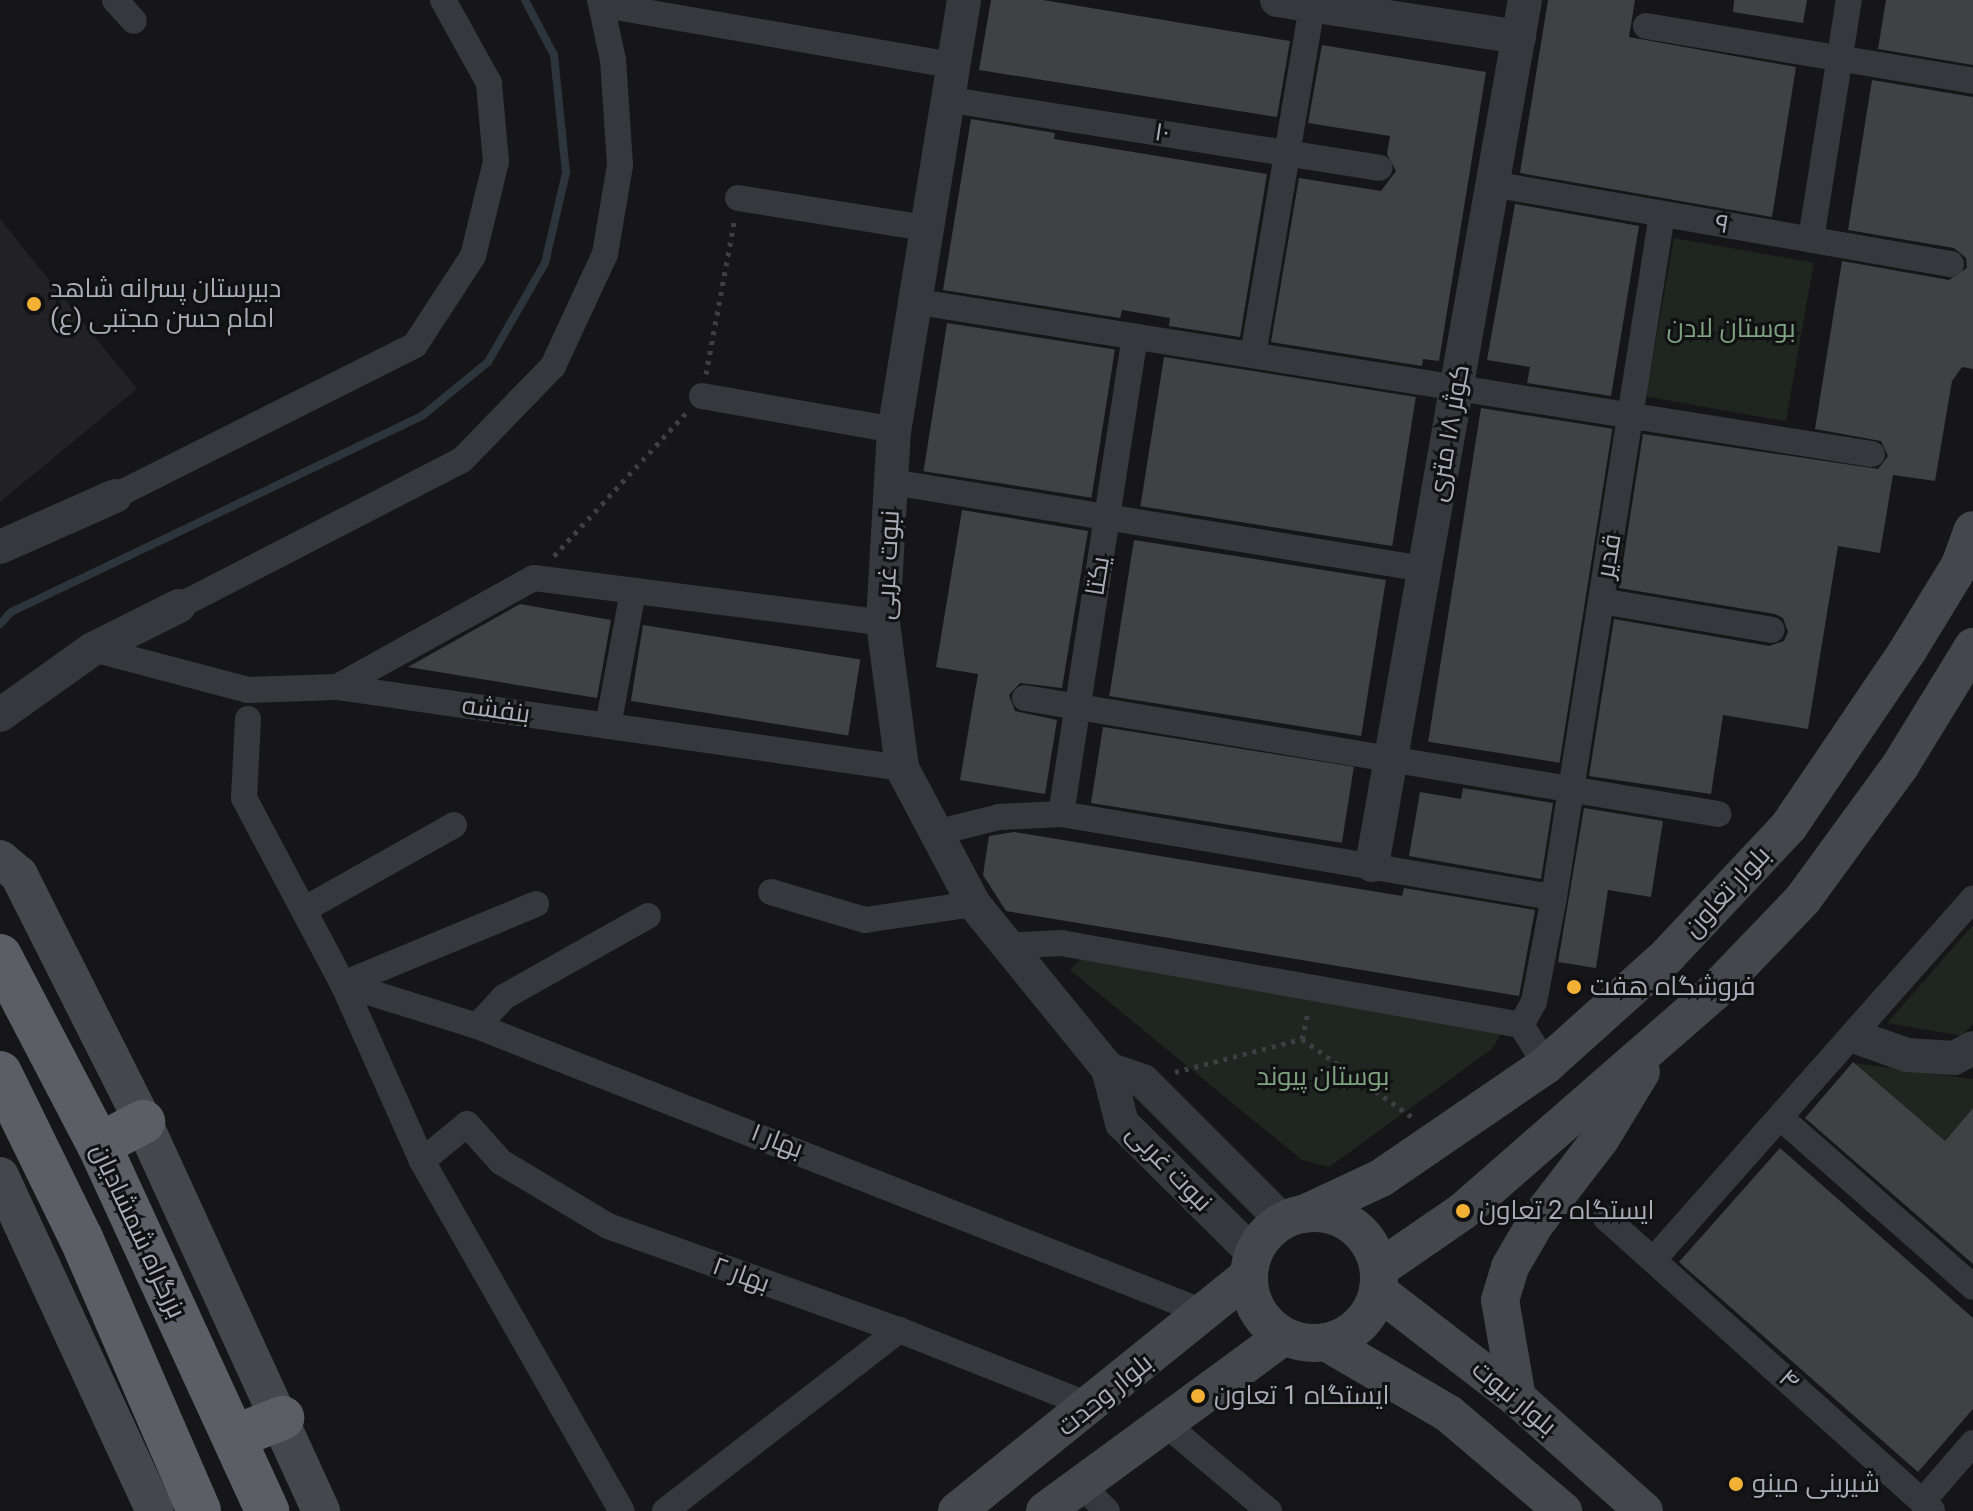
<!DOCTYPE html>
<meta charset="utf-8">
<style>
body{margin:0}
#map{position:relative;width:1973px;height:1511px;overflow:hidden;background:#161618;font-family:Roboto,Cairo,sans-serif}
div>[style]{position:absolute}
.built>*{inset:0;background:#222225}
.green>*{inset:0;background:#1e261f;transform-origin:0 0}
.stream>*{height:8px;margin:-4px;padding:0 4px;transform-origin:4px;border-radius:4px;background:#2c353c}
.building>*{inset:0;background:#404145;transform-origin:0 0}
.path>*{height:5px;margin-top:-2.5px;transform-origin:0;background:repeating-linear-gradient(90deg,#3d3f44 0 4px,transparent 0 10px)}
.minor>*{height:26px;margin:-13px;padding:0 13px;transform-origin:13px;border-radius:13px;background:#37383d}
.tertiary>*{height:34px;margin:-17px;padding:0 17px;transform-origin:17px;border-radius:17px;background:#37383d}
.secondary>*{height:38px;margin:-19px;padding:0 19px;transform-origin:19px;border-radius:19px;background:#45474d}
.secondary>.ring{margin:-19px;padding:0;box-sizing:content-box;background:none;border:38px solid #45474d;border-radius:50%}
.trunk>*{height:44px;margin:-22px;padding:0 22px;transform-origin:22px;border-radius:22px;background:#5b5e65}
.dots>*{width:22px;height:22px;translate:-50% -50%;box-sizing:border-box;border:4px solid #111113;border-radius:50%}
span{translate:-50% -50%;white-space:nowrap;text-align:center;line-height:1.15;-webkit-text-stroke:6px #111113;paint-order:stroke}
.street-label{font-size:26px;color:#a8adb8}
.poi-label{font-size:26px;color:#a8adb8}
.left{translate:0 -50%;text-align:left}
.park-label{font-size:26px;color:#7fa381}
</style>
<div id="map">
<div class="built">
<i style="clip-path:polygon(0 219px,137px 389px,0 502px)"></i>
</div>
<div class="green">
<i style="left:1674px;top:238px;width:142px;height:161px;rotate:10deg"></i>
<i style="clip-path:polygon(1973px 925px,1973px 1024px,1962px 1036px,1887px 1023px)"></i>
<i style="clip-path:polygon(1081px 959px,1502px 1032px,1492px 1049px,1329px 1167px,1302px 1160px,1070px 970px)"></i>
<i style="clip-path:polygon(1853px 1063px,1973px 1079px,1973px 1108px,1945px 1141px)"></i>
</div>
<div class="stream">
<i style="left:0;top:624px;width:16px;rotate:-47deg"></i>
<i style="left:11px;top:612px;width:455px;rotate:-25.5deg"></i>
<i style="left:422px;top:416px;width:85px;rotate:-39.3deg"></i>
<i style="left:488px;top:362px;width:114px;rotate:-60.1deg"></i>
<i style="left:545px;top:263px;width:92px;rotate:-76.9deg"></i>
<i style="left:566px;top:173px;width:119px;rotate:-95.8deg"></i>
<i style="left:554px;top:55px;width:62px;rotate:-117.8deg"></i>
</div>
<div class="building">
<i style="clip-path:polygon(991px 0,1043px 0,1290px 41px,1277px 117px,979px 70px)"></i>
<i style="clip-path:polygon(1548px 0,1635px 0,1629px 37px,1796px 67px,1772px 217px,1520px 173px)"></i>
<i style="clip-path:polygon(1734px 0,1807px 0,1803px 23px,1733px 12px)"></i>
<i style="clip-path:polygon(1886px 0,1973px 0,1973px 65px,1878px 49px)"></i>
<i style="clip-path:polygon(1322px 45px,1486px 72px,1439px 361px,1423px 359px,1422px 366px,1271px 342px,1299px 178px,1381px 191px,1396px 171px,1387px 154px,1390px 136px,1308px 123px)"></i>
<i style="clip-path:polygon(1872px 80px,1973px 97px,1973px 369px,1962px 367px,1952px 381px,1935px 481px,1893px 475px,1880px 553px,1838px 546px,1808px 729px,1723px 715px,1711px 794px,1589px 776px,1614px 619px,1769px 646px,1784px 641px,1788px 632px,1783px 618px,1775px 614px,1619px 588px,1643px 434px,1878px 469px,1888px 456px,1881px 441px,1815px 429px,1842px 261px,1949px 280px,1967px 268px,1966px 258px,1954px 248px,1848px 230px)"></i>
<i style="clip-path:polygon(971px 119px,1055px 133px,1054px 139px,1267px 174px,1240px 337px,1169px 326px,1170px 318px,1122px 310px,1120px 318px,943px 290px)"></i>
<i style="clip-path:polygon(1515px 204px,1639px 226px,1611px 396px,1527px 383px,1530px 367px,1487px 360px)"></i>
<i style="left:947px;top:323px;width:170px;height:150px;rotate:9deg"></i>
<i style="left:1164px;top:357px;width:255px;height:151px;rotate:9deg"></i>
<i style="left:1481px;top:408px;width:133px;height:338px;rotate:9deg"></i>
<i style="clip-path:polygon(962px 510px,1088px 531px,1062px 688px,1020px 683px,1009px 695px,1015px 711px,1057px 720px,1045px 794px,960px 780px,978px 674px,936px 667px)"></i>
<i style="left:1134px;top:540px;width:255px;height:158px;rotate:9deg"></i>
<i style="clip-path:polygon(520px 604px,611px 620px,597px 698px,408px 667px)"></i>
<i style="left:643px;top:625px;width:220px;height:77px;rotate:9deg"></i>
<i style="left:1103px;top:727px;width:254px;height:77px;rotate:9deg"></i>
<i style="clip-path:polygon(1463px 788px,1553px 803px,1541px 879px,1409px 856px,1420px 792px,1461px 799px)"></i>
<i style="clip-path:polygon(1584px 808px,1663px 821px,1651px 897px,1608px 890px,1596px 968px,1558px 962px)"></i>
<i style="clip-path:polygon(1014px 832px,1402px 896px,1404px 888px,1535px 910px,1519px 996px,1006px 911px,983px 875px,989px 836px)"></i>
<i style="clip-path:polygon(1853px 1062px,1945px 1141px,1973px 1108px,1973px 1264px,1805px 1118px)"></i>
<i style="clip-path:polygon(1780px 1148px,1973px 1318px,1973px 1409px,1918px 1472px,1679px 1262px)"></i>
</div>
<div class="path">
<i style="left:706px;top:374px;width:154px;rotate:-79.5deg"></i>
<i style="left:554px;top:556px;width:195px;rotate:-47.3deg"></i>
<i style="left:1302px;top:1039px;width:28px;rotate:-77deg"></i>
<i style="left:1175px;top:1072px;width:131px;rotate:-14.6deg"></i>
<i style="left:1302px;top:1039px;width:138px;rotate:35.3deg"></i>
</div>
<div class="minor">
<i style="left:115px;top:0;width:28px;rotate:48deg"></i>
<i style="left:606px;top:0;width:5px;rotate:112deg"></i>
<i style="left:604px;top:5px;width:353px;rotate:9.8deg"></i>
<i style="left:1646px;top:26px;width:332px;rotate:9.5deg"></i>
<i style="left:945px;top:99px;width:440px;rotate:9deg"></i>
<i style="left:1492px;top:184px;width:466px;rotate:9.9deg"></i>
<i style="left:738px;top:198px;width:189px;rotate:9.1deg"></i>
<i style="left:1811px;top:239px;width:242px;rotate:-81deg"></i>
<i style="left:912px;top:301px;width:972px;rotate:9.06deg"></i>
<i style="left:1253px;top:355px;width:360px;rotate:-80.4deg"></i>
<i style="left:702px;top:396px;width:195px;rotate:10deg"></i>
<i style="left:892px;top:482px;width:539px;rotate:9.29deg"></i>
<i style="left:115px;top:496px;width:336px;rotate:-26.7deg"></i>
<i style="left:415px;top:345px;width:106px;rotate:-56.9deg"></i>
<i style="left:473px;top:256px;width:97px;rotate:-76.3deg"></i>
<i style="left:496px;top:162px;width:79px;rotate:-95.1deg"></i>
<i style="left:489px;top:83px;width:95px;rotate:-119deg"></i>
<i style="left:1601px;top:601px;width:173px;rotate:9.6deg"></i>
<i style="left:179px;top:606px;width:318px;rotate:-27.3deg"></i>
<i style="left:462px;top:460px;width:131px;rotate:-45.9deg"></i>
<i style="left:553px;top:366px;width:123px;rotate:-65.1deg"></i>
<i style="left:605px;top:254px;width:90px;rotate:-80.4deg"></i>
<i style="left:620px;top:165px;width:105px;rotate:-93.8deg"></i>
<i style="left:613px;top:60px;width:61px;rotate:-102.2deg"></i>
<i style="left:93px;top:649px;width:160px;rotate:14.8deg"></i>
<i style="left:248px;top:690px;width:89px;rotate:-1.9deg"></i>
<i style="left:337px;top:687px;width:571px;rotate:8.16deg"></i>
<i style="left:337px;top:687px;width:225px;rotate:-29deg"></i>
<i style="left:534px;top:578px;width:352px;rotate:7.3deg"></i>
<i style="left:1025px;top:698px;width:703px;rotate:9.5deg"></i>
<i style="left:248px;top:719px;width:79px;rotate:92.9deg"></i>
<i style="left:244px;top:798px;width:211px;rotate:62deg"></i>
<i style="left:343px;top:984px;width:194px;rotate:65.9deg"></i>
<i style="left:422px;top:1161px;width:403px;rotate:60.3deg"></i>
<i style="left:608px;top:726px;width:137px;rotate:-79.5deg"></i>
<i style="left:1061px;top:814px;width:483px;rotate:-81.2deg"></i>
<i style="left:939px;top:832px;width:62px;rotate:-14deg"></i>
<i style="left:999px;top:817px;width:62px;rotate:-2.8deg"></i>
<i style="left:1061px;top:814px;width:500px;rotate:9.6deg"></i>
<i style="left:771px;top:892px;width:98px;rotate:16.6deg"></i>
<i style="left:865px;top:920px;width:110px;rotate:-8.4deg"></i>
<i style="left:305px;top:909px;width:171px;rotate:-29.4deg"></i>
<i style="left:1003px;top:946px;width:58px;rotate:-3deg"></i>
<i style="left:1061px;top:943px;width:467px;rotate:10.1deg"></i>
<i style="left:1521px;top:1025px;width:47px;rotate:58deg"></i>
<i style="left:343px;top:984px;width:140px;rotate:17.4deg"></i>
<i style="left:477px;top:1026px;width:783px;rotate:21.49deg"></i>
<i style="left:343px;top:984px;width:209px;rotate:-22.5deg"></i>
<i style="left:1521px;top:1025px;width:26px;rotate:-61deg"></i>
<i style="left:1534px;top:1002px;width:107px;rotate:-79.2deg"></i>
<i style="left:1554px;top:897px;width:691px;rotate:-81.01deg"></i>
<i style="left:477px;top:1026px;width:40px;rotate:-47deg"></i>
<i style="left:504px;top:997px;width:165px;rotate:-29.4deg"></i>
<i style="left:1782px;top:1119px;width:254px;rotate:41.3deg"></i>
<i style="left:422px;top:1161px;width:58px;rotate:-39.4deg"></i>
<i style="left:467px;top:1124px;width:51px;rotate:48.2deg"></i>
<i style="left:501px;top:1162px;width:125px;rotate:30.9deg"></i>
<i style="left:608px;top:1226px;width:309px;rotate:19.7deg"></i>
<i style="left:899px;top:1330px;width:209px;rotate:21.6deg"></i>
<i style="left:1606px;top:1218px;width:438px;rotate:41.9deg"></i>
<i style="left:1655px;top:1258px;width:480px;rotate:-48.5deg"></i>
<i style="left:1162px;top:1421px;width:140px;rotate:40.1deg"></i>
<i style="left:1080px;top:1484px;width:38px;rotate:45deg"></i>
<i style="left:1922px;top:1502px;width:78px;rotate:-49.2deg"></i>
<i style="left:665px;top:1511px;width:296px;rotate:-37.7deg"></i>
</div>
<div class="tertiary">
<i style="left:964px;top:0;width:436px;rotate:99.2deg"></i>
<i style="left:894px;top:430px;width:193px;rotate:93.3deg"></i>
<i style="left:883px;top:623px;width:146px;rotate:82.5deg"></i>
<i style="left:902px;top:768px;width:154px;rotate:62.1deg"></i>
<i style="left:974px;top:904px;width:213px;rotate:50.9deg"></i>
<i style="left:1108px;top:1069px;width:56px;rotate:75.5deg"></i>
<i style="left:1122px;top:1123px;width:185px;rotate:44.8deg"></i>
<i style="left:1277px;top:0;width:245px;rotate:8.7deg"></i>
<i style="left:0;top:547px;width:126px;rotate:-23.9deg"></i>
<i style="left:0;top:715px;width:114px;rotate:-35.4deg"></i>
<i style="left:93px;top:649px;width:96px;rotate:-26.6deg"></i>
<i style="left:1372px;top:865px;width:878px;rotate:-79.97deg"></i>
<i style="left:1856px;top:1037px;width:54px;rotate:19.4deg"></i>
<i style="left:1907px;top:1055px;width:47px;rotate:3.7deg"></i>
<i style="left:1954px;top:1058px;width:21px;rotate:-28deg"></i>
<i style="left:1108px;top:1069px;width:37px;rotate:19deg"></i>
<i style="left:1143px;top:1081px;width:198px;rotate:45deg"></i>
</div>
<div class="secondary">
<i style="left:0;top:859px;width:25px;rotate:40deg"></i>
<i style="left:19px;top:875px;width:276px;rotate:63.3deg"></i>
<i style="left:143px;top:1122px;width:428px;rotate:65.4deg"></i>
<i style="left:0;top:1176px;width:369px;rotate:65.2deg"></i>
<i class="ring" style="left:1249px;top:1213px;width:92px;height:92px"></i>
<i style="left:1304px;top:1214px;width:85px;rotate:-25.1deg"></i>
<i style="left:1381px;top:1178px;width:200px;rotate:-34.4deg"></i>
<i style="left:1546px;top:1065px;width:164px;rotate:-42deg"></i>
<i style="left:1668px;top:955px;width:177px;rotate:-46.8deg"></i>
<i style="left:1789px;top:826px;width:212px;rotate:-55.9deg"></i>
<i style="left:1908px;top:650px;width:100px;rotate:-58.5deg"></i>
<i style="left:1960px;top:565px;width:37px;rotate:-70deg"></i>
<i style="left:1379px;top:1269px;width:102px;rotate:-34.6deg"></i>
<i style="left:1463px;top:1211px;width:332px;rotate:-41.1deg"></i>
<i style="left:1713px;top:993px;width:130px;rotate:-46.2deg"></i>
<i style="left:1803px;top:899px;width:165px;rotate:-53.9deg"></i>
<i style="left:1900px;top:766px;width:140px;rotate:-58.5deg"></i>
<i style="left:1378px;top:1291px;width:175px;rotate:37.6deg"></i>
<i style="left:1517px;top:1398px;width:170px;rotate:41.7deg"></i>
<i style="left:1326px;top:1342px;width:143px;rotate:30.3deg"></i>
<i style="left:1449px;top:1414px;width:150px;rotate:40.4deg"></i>
<i style="left:1517px;top:1398px;width:99px;rotate:-99.8deg"></i>
<i style="left:1500px;top:1300px;width:34px;rotate:-73deg"></i>
<i style="left:1510px;top:1267px;width:50px;rotate:-59.8deg"></i>
<i style="left:1535px;top:1224px;width:108px;rotate:-52.5deg"></i>
<i style="left:1601px;top:1138px;width:77px;rotate:-58.8deg"></i>
<i style="left:957px;top:1511px;width:375px;rotate:-38.9deg"></i>
<i style="left:1045px;top:1511px;width:296px;rotate:-36.2deg"></i>
</div>
<div class="trunk">
<i style="left:0;top:956px;width:213px;rotate:62.4deg"></i>
<i style="left:99px;top:1145px;width:403px;rotate:65.3deg"></i>
<i style="left:0;top:1073px;width:184px;rotate:63.9deg"></i>
<i style="left:81px;top:1238px;width:297px;rotate:66.6deg"></i>
<i style="left:99px;top:1145px;width:50px;rotate:-27.6deg"></i>
<i style="left:234px;top:1437px;width:52px;rotate:-21.6deg"></i>
</div>
<div class="dots">
<i style="left:34px;top:304px;background:#f2b134"></i>
<i style="left:1574px;top:987px;background:#f2b134"></i>
<i style="left:1463px;top:1211px;background:#f2b134"></i>
<i style="left:1198px;top:1396px;background:#f2b134"></i>
<i style="left:1736px;top:1484px;background:#f2b134"></i>
</div>
<div class="street-label">
<span style="left:1162px;top:133px;rotate:9deg">۱۰</span>
<span style="left:1722px;top:224px;rotate:9deg">۹</span>
<span style="left:1449px;top:433px;rotate:-80deg">کوثر ۱۸ متری</span>
<span style="left:1609px;top:556px;rotate:-80deg">قدیر</span>
<span style="left:888px;top:565px;rotate:-87deg">نبوت غربی</span>
<span style="left:1098px;top:576px;rotate:-81deg">یکتا</span>
<span style="left:496px;top:710px;rotate:8deg">بنفشه</span>
<span style="left:1727px;top:892px;rotate:-47deg">بلوار تعاون</span>
<span style="left:777px;top:1141px;rotate:21deg">بهار ۱</span>
<span style="left:1169px;top:1168px;rotate:46deg">نبوت غربی</span>
<span style="left:138px;top:1231px;rotate:65deg">بزرگراه شمشادیان</span>
<span style="left:741px;top:1275px;rotate:20deg">بهار ۲</span>
<span style="left:1789px;top:1380px;rotate:42deg">۴</span>
<span style="left:1105px;top:1395px;rotate:-39deg">بلوار وحدت</span>
<span style="left:1514px;top:1398px;rotate:40deg">بلوار نبوت</span>
</div>
<div class="poi-label">
<span class="left" style="left:50px;top:304px">دبیرستان پسرانه شاهد<br>امام حسن مجتبی (ع)</span>
<span class="left" style="left:1590px;top:987px">فروشگاه هفت</span>
<span class="left" style="left:1479px;top:1211px">ایستگاه 2 تعاون</span>
<span class="left" style="left:1214px;top:1396px">ایستگاه 1 تعاون</span>
<span class="left" style="left:1752px;top:1484px">شیرینی مینو</span>
</div>
<div class="park-label">
<span style="left:1731px;top:329px">بوستان لادن</span>
<span style="left:1323px;top:1077px">بوستان پیوند</span>
</div>
</div>
